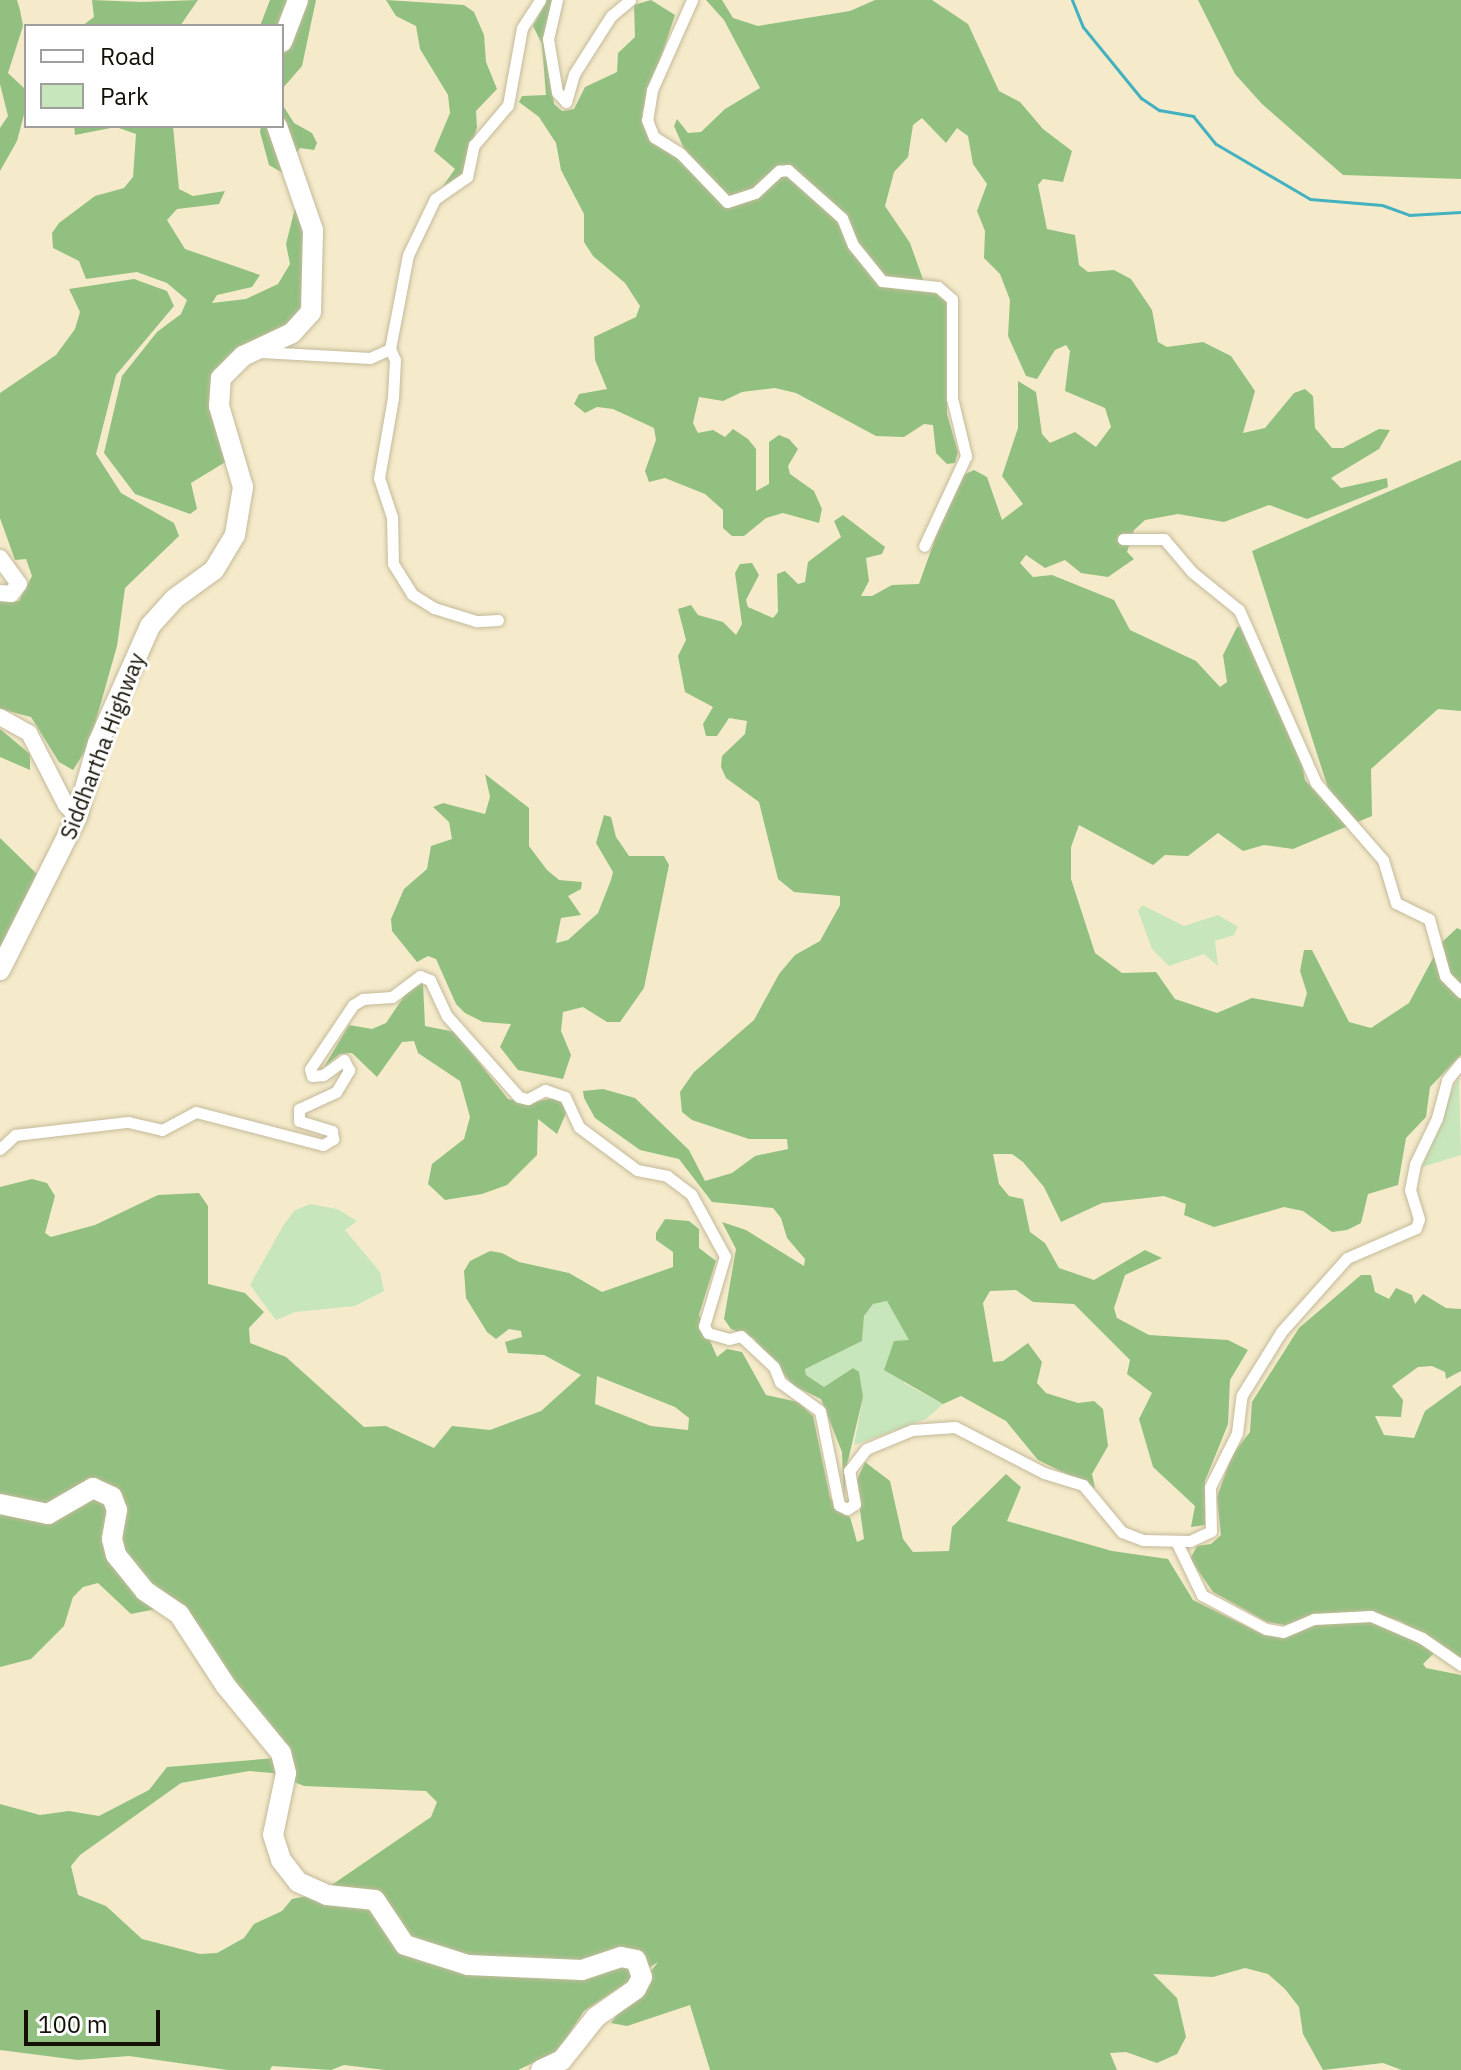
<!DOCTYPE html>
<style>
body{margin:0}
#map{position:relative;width:1461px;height:2070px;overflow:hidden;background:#f5ebcb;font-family:"IBM Plex Sans",sans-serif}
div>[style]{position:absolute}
.green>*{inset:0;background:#c7e6bc}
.forest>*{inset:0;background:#91c081}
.stream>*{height:3px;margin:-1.5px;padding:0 1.5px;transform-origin:1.5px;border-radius:1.5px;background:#44b1c1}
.roads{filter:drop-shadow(0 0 2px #c3ba9a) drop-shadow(0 0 2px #c3ba9a)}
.street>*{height:11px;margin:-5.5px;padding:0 5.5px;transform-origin:5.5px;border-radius:5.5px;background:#fff}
.secondary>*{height:16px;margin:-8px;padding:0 8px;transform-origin:8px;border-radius:8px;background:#fff}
.highway>*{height:20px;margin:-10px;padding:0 10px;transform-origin:10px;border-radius:10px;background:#fff}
span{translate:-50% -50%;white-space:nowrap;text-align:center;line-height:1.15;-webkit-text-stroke:6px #fff;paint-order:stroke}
.street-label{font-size:22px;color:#131005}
.legend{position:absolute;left:24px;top:24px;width:260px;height:104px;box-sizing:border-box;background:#fff;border:2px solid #a19f9b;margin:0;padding:10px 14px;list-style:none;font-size:24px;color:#131005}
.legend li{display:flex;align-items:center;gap:16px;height:40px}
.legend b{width:40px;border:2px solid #a19f9b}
.scale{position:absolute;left:24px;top:2010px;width:136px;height:36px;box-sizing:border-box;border:4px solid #131005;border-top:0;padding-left:10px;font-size:24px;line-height:28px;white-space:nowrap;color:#131005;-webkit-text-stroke:6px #fff;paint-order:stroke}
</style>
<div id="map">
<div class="green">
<i style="clip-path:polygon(1142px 905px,1184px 926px,1218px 915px,1238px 927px,1234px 935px,1215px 941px,1218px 966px,1204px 954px,1169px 966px,1152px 949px,1138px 911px)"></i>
<i style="clip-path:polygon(1459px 1076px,1461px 1155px,1422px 1167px,1449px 1096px)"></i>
<i style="clip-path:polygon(310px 1204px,337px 1209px,357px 1221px,345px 1230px,380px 1272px,384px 1291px,355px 1306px,295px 1312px,276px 1320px,250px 1285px,283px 1226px,294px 1211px)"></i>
<i style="clip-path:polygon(888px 1301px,910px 1341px,904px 1383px,943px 1404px,926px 1419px,854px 1445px,863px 1397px,853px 1368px,824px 1387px,806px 1375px,805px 1368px,862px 1341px,864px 1316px,873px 1304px)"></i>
</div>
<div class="forest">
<i style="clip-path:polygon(0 0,17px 0,20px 10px,23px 26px,8px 73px,26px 90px,26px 107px,17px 141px,0 171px,0 128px,8px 116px,0 84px)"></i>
<i style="clip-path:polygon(92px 0,141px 2px,198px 0,180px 26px,82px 26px,94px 17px)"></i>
<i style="clip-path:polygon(270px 0,316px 0,302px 66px,282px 89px,282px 26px,260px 26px)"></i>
<i style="clip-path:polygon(386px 0,464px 5px,474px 12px,484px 35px,486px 62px,497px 89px,476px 111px,477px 127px,464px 173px,443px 186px,455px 169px,434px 151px,450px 113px,448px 95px,420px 49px,416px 26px,396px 16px)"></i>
<i style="clip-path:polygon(547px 0,553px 0,544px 39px,554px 104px,562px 111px,574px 109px,585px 87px,617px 72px,618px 53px,635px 37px,634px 5px,651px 0,675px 15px,642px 114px,651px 143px,670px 152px,685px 151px,674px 126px,677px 119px,688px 133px,701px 132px,725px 109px,760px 88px,724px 20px,706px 0,722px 0,733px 18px,758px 26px,850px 11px,875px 0,932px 0,968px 24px,999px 91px,1020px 102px,1043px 129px,1072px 151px,1063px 182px,1043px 179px,1038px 185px,1047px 229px,1075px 235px,1079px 265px,1088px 272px,1114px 270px,1131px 279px,1152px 310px,1158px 342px,1167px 347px,1203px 342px,1231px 356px,1255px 391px,1243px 433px,1265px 428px,1294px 393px,1305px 389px,1313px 396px,1315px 428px,1332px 448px,1343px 448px,1379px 429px,1390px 430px,1379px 449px,1331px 478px,1341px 488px,1387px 478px,1388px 487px,1307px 519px,1269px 505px,1224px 522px,1178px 514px,1145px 520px,1134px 530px,1127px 552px,1134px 559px,1108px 577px,1081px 573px,1065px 560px,1045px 568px,1026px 555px,1020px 563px,1033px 577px,1052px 575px,1114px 600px,1130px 630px,1196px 661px,1220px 687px,1227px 682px,1223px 655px,1237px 627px,1244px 626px,1301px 758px,1305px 780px,1337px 816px,1252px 551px,1461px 460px,1461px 711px,1438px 709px,1371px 769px,1372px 816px,1293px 849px,1264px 845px,1243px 851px,1218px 833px,1188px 856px,1165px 855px,1153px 865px,1079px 825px,1071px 847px,1071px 879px,1095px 953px,1122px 973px,1156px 972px,1175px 999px,1217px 1013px,1252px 998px,1303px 1007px,1307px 993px,1300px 971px,1304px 950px,1312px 950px,1349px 1022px,1371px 1028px,1409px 1003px,1441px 943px,1457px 928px,1461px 930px,1461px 1055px,1430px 1087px,1426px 1117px,1406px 1138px,1398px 1185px,1368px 1194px,1361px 1223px,1347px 1230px,1332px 1232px,1303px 1211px,1284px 1207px,1214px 1227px,1184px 1215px,1186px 1204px,1164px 1196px,1102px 1203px,1061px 1222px,1044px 1187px,1023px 1162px,1012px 1154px,993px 1154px,999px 1184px,1009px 1196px,1023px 1199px,1030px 1232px,1045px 1243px,1059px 1268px,1094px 1280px,1145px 1250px,1162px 1258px,1125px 1275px,1114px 1308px,1117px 1318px,1149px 1335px,1228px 1340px,1248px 1350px,1230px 1380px,1228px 1424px,1205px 1481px,1205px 1525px,1191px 1527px,1195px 1506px,1153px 1467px,1139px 1419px,1152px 1393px,1127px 1374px,1130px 1360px,1074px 1304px,1033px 1302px,1016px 1290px,990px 1291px,983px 1303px,993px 1362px,1003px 1361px,1028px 1343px,1042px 1362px,1037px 1383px,1046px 1393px,1078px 1403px,1094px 1401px,1103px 1409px,1108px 1446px,1092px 1474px,1095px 1488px,1038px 1460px,1006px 1421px,961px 1396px,943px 1404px,884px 1370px,894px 1341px,909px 1340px,887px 1301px,873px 1304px,864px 1316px,862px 1341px,805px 1369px,806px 1375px,824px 1387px,853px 1368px,859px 1372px,863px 1397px,846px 1469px,844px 1498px,842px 1452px,821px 1399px,794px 1386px,753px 1338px,731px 1329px,724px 1319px,736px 1249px,722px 1222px,746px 1230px,804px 1266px,805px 1259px,787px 1238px,781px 1218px,773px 1208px,712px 1202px,679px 1159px,640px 1150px,595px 1118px,584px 1098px,583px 1091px,603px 1089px,635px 1098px,689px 1150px,705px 1181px,732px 1173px,755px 1156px,788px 1149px,787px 1139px,749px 1139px,692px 1120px,682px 1112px,680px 1092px,694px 1072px,754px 1020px,779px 974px,795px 955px,820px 941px,840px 905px,840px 896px,794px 892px,778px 879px,759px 802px,726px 778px,721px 767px,722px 756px,745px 734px,747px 721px,729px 718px,717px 736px,706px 736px,703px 724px,713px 707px,685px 692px,678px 656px,686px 640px,678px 609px,691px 605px,698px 615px,723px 622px,736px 635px,742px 624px,735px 573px,740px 564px,752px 563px,759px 575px,746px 600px,748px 607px,773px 618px,778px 612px,777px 574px,785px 571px,798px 584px,805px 582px,808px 562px,841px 537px,834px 521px,843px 515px,885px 547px,882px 554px,866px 558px,869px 581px,861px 596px,872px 596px,892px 585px,919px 584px,957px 478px,974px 470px,987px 477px,1002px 520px,1023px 504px,1002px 476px,1018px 428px,1018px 381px,1036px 392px,1042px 434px,1050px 443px,1075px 432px,1096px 447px,1111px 427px,1105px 408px,1065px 391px,1070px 351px,1066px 345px,1055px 350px,1037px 379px,1026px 376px,1008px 336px,1010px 300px,1000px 274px,984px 258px,985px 231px,977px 211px,987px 184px,973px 164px,968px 136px,957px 128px,946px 143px,922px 118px,913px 125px,908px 157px,894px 172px,885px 206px,910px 243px,924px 282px,886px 279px,846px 240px,879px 286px,938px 291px,947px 298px,947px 414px,958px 452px,955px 463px,947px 464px,936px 453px,933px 425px,924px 424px,904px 437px,876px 436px,796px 393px,775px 388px,742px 392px,723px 401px,699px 397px,693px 423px,698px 433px,713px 430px,725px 437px,733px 429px,748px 439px,756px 449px,756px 491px,769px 484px,769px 442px,779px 435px,789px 439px,798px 449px,788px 466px,790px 474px,814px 491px,822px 509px,819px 523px,783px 513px,766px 518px,744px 536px,732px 536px,723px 528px,723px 510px,705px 494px,665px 478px,649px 482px,645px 471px,656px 440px,654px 428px,613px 409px,597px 407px,585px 413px,574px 404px,579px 394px,607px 389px,595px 360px,594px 337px,636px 317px,640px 306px,625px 283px,593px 256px,584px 242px,584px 214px,561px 170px,556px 143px,539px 117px,519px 102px,522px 96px,546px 95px,542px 44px,533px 26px)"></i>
<i style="clip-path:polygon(1198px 0,1461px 0,1461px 179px,1343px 175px,1262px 104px,1235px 74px)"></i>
<i style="clip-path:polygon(282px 104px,294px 123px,312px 133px,317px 143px,314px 150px,300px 148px,283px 173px,269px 165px,260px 132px,261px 126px,282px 126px)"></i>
<i style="clip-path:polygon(74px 126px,173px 126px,179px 189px,193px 196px,225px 191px,219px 204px,177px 209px,167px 220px,185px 249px,260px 275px,252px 287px,217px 295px,212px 303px,246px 299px,278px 284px,290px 264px,286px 244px,295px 208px,306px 211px,306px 313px,221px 372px,227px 461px,191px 483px,197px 509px,190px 514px,135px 494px,104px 453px,122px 376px,157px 332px,181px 314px,187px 300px,167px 283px,137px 272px,86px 279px,79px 261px,53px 248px,52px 233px,59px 223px,95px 196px,124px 188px,133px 177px,136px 134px,116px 127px,75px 135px)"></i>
<i style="clip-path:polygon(134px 279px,167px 291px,174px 306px,116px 375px,96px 454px,121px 493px,174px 523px,179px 536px,125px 588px,117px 646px,89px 745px,73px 770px,59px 762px,31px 717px,0 709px,0 600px,19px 601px,32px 576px,26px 559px,15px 560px,0 518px,0 393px,56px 355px,75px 329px,80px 312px,69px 289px)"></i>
<i style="clip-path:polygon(0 729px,30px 754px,30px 770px,0 757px)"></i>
<i style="clip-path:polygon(485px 774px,529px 808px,529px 846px,547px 870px,559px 880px,582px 882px,581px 889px,568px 896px,581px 915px,561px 918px,556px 943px,568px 940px,598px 913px,611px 880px,613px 872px,596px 843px,604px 815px,611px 817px,616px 837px,629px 856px,664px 856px,669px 865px,644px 988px,620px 1022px,607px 1022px,583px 1007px,563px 1012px,561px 1031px,571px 1055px,563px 1079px,518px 1070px,500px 1047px,511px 1024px,483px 1022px,465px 1013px,456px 1004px,436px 959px,428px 956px,417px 962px,392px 931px,391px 919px,404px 889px,427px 869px,431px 846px,452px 839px,449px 822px,433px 807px,443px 803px,485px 814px,490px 797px)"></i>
<i style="clip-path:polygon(0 838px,40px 877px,0 949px)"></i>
<i style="clip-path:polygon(423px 983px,425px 1026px,455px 1032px,508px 1099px,528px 1103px,559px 1097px,567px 1111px,557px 1134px,538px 1119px,537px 1155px,507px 1185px,482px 1194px,445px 1200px,428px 1184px,432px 1164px,464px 1139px,470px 1117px,460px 1081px,418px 1053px,414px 1041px,402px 1042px,377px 1077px,352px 1053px,340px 1054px,324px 1067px,349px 1025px,372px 1029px,386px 1023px,409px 989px)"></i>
<i style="clip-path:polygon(evenodd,32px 1179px,47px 1183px,55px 1196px,45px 1233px,51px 1237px,95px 1225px,158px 1195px,199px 1193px,208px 1206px,208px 1284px,245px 1293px,264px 1312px,249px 1328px,250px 1343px,286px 1357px,364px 1427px,386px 1426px,434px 1448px,452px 1426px,490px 1430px,541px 1411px,581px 1375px,544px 1355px,508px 1353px,505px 1342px,522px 1337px,521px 1331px,509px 1329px,496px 1339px,487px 1332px,466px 1298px,464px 1271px,470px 1261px,490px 1251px,502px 1253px,519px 1262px,569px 1273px,602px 1292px,673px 1267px,673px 1252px,656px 1240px,656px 1233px,665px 1219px,689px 1221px,699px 1229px,699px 1248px,716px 1261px,699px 1315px,717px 1357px,727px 1349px,742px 1352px,766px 1395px,798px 1402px,813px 1416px,830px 1497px,839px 1512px,850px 1517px,857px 1542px,864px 1539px,856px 1482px,865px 1462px,890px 1481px,903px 1539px,913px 1552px,949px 1551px,952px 1527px,1006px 1474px,1021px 1487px,1007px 1521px,1112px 1551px,1168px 1559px,1193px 1600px,1262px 1634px,1284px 1636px,1315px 1624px,1373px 1621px,1436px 1651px,1423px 1664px,1426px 1668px,1461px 1675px,1461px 2070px,1402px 2070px,1383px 2063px,1323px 2070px,1303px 2034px,1299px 2007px,1285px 1989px,1268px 1974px,1245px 1968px,1213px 1977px,1153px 1974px,1177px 1998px,1186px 2037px,1177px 2054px,1157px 2063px,1126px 2052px,1110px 2053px,1117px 2070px,710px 2070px,690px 2005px,627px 2026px,611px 2023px,658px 1962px,584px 2011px,558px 2051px,518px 2070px,385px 2070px,344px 2065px,331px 2070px,272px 2066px,270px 2070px,228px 2070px,129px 2056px,78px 2060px,0 2050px,0 1804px,40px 1815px,69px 1811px,99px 1816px,149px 1790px,167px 1767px,276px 1758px,186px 1631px,161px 1608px,131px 1614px,98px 1583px,83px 1587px,73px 1597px,64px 1626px,31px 1659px,0 1667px,0 1187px,32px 1179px,597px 1376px,675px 1407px,689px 1418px,688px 1430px,651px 1426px,595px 1404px,597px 1376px,32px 1179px,249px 1771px,272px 1773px,304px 1786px,426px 1791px,437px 1802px,431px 1817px,336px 1882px,316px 1894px,292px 1899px,282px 1911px,254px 1924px,244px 1938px,217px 1953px,200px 1954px,142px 1939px,106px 1906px,78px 1895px,71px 1866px,80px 1855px,181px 1783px,249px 1771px)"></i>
<i style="clip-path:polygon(1361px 1275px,1371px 1275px,1375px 1292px,1389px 1299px,1396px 1288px,1412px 1295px,1415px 1304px,1423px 1294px,1446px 1308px,1461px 1309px,1461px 1371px,1446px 1379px,1445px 1372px,1432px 1366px,1418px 1367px,1392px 1386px,1403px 1400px,1401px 1417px,1375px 1416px,1384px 1435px,1414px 1438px,1425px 1411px,1461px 1385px,1461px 1659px,1400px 1621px,1368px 1612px,1285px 1625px,1267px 1622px,1213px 1592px,1190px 1559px,1197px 1546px,1211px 1544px,1221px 1535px,1217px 1497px,1232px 1455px,1250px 1432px,1252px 1402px,1299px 1328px)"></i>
</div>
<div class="stream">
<i style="left:1072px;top:0;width:29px;rotate:68deg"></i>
<i style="left:1083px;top:27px;width:92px;rotate:50.8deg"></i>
<i style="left:1141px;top:98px;width:22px;rotate:34deg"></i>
<i style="left:1159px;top:110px;width:35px;rotate:10deg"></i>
<i style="left:1193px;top:116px;width:36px;rotate:51deg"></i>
<i style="left:1216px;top:144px;width:109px;rotate:30.3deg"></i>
<i style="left:1310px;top:199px;width:72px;rotate:4.8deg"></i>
<i style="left:1382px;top:205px;width:29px;rotate:20deg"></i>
<i style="left:1409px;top:215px;width:52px;rotate:-3.3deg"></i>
</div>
<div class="roads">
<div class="street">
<i style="left:557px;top:0;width:40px;rotate:103deg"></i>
<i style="left:548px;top:39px;width:54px;rotate:80.4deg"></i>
<i style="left:557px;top:92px;width:13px;rotate:48deg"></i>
<i style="left:566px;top:102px;width:29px;rotate:-74deg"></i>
<i style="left:574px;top:74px;width:69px;rotate:-57.5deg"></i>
<i style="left:611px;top:16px;width:25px;rotate:-40deg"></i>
<i style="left:692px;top:0;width:98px;rotate:114deg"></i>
<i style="left:652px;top:90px;width:30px;rotate:99deg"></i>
<i style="left:647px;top:120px;width:18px;rotate:68deg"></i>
<i style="left:654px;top:137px;width:32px;rotate:32deg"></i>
<i style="left:681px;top:154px;width:66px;rotate:46.2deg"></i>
<i style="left:727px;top:202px;width:29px;rotate:-18deg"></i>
<i style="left:755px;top:193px;width:33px;rotate:-43deg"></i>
<i style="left:779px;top:171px;width:9px;rotate:-6deg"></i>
<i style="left:788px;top:170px;width:72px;rotate:41.6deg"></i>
<i style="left:842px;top:218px;width:29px;rotate:68deg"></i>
<i style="left:853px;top:245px;width:46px;rotate:51.1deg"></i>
<i style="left:882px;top:281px;width:56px;rotate:6.1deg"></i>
<i style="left:938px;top:287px;width:18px;rotate:41deg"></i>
<i style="left:952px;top:299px;width:99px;rotate:90deg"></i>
<i style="left:952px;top:398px;width:60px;rotate:76.4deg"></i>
<i style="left:966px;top:456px;width:99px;rotate:115deg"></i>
<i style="left:261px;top:352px;width:109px;rotate:3.2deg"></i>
<i style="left:370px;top:358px;width:22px;rotate:-24deg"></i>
<i style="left:1123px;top:539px;width:41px"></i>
<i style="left:1164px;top:539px;width:43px;rotate:49.7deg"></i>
<i style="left:1192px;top:572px;width:60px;rotate:39deg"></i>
<i style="left:1239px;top:610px;width:189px;rotate:66deg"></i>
<i style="left:1316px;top:783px;width:102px;rotate:49deg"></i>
<i style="left:1383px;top:860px;width:45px;rotate:73.2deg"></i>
<i style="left:1396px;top:903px;width:37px;rotate:26deg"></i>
<i style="left:1429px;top:919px;width:59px;rotate:74.3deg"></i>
<i style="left:1445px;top:976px;width:23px;rotate:45deg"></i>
<i style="left:498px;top:620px;width:22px;rotate:177deg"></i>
<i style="left:476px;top:621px;width:44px;rotate:-162.8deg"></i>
<i style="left:434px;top:608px;width:26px;rotate:-148deg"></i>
<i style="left:412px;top:594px;width:36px;rotate:-122deg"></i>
<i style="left:393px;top:563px;width:46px;rotate:-91.2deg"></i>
<i style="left:392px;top:517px;width:41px;rotate:-108.4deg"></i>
<i style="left:379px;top:478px;width:81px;rotate:-80.1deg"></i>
<i style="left:393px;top:398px;width:38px;rotate:-87deg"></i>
<i style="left:395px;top:360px;width:12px;rotate:-114deg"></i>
<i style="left:390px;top:349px;width:96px;rotate:-79.2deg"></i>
<i style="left:408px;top:255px;width:62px;rotate:-64.3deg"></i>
<i style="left:435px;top:199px;width:39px;rotate:-35deg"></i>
<i style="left:467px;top:177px;width:33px;rotate:-78deg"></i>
<i style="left:474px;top:145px;width:52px;rotate:-49.6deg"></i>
<i style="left:508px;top:105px;width:78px;rotate:-79.7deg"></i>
<i style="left:522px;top:28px;width:33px;rotate:-57deg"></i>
<i style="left:0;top:1149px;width:21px;rotate:-43deg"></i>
<i style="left:15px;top:1135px;width:114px;rotate:-6.6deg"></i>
<i style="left:128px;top:1122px;width:35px;rotate:13deg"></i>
<i style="left:162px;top:1130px;width:38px;rotate:-28deg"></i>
<i style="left:196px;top:1112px;width:131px;rotate:14.6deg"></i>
<i style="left:323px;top:1145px;width:12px;rotate:-31deg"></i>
<i style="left:333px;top:1139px;width:8px;rotate:-97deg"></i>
<i style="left:332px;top:1131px;width:34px;rotate:-163deg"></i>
<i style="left:299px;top:1121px;width:12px;rotate:-90deg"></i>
<i style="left:299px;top:1109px;width:41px;rotate:-24.7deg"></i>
<i style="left:336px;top:1092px;width:26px;rotate:-59deg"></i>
<i style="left:349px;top:1070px;width:11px;rotate:-117deg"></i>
<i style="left:344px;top:1060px;width:26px;rotate:144deg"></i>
<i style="left:323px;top:1075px;width:11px;rotate:175deg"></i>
<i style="left:312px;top:1076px;width:7px;rotate:-106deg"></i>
<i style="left:310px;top:1069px;width:77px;rotate:-56.1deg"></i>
<i style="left:353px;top:1005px;width:12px;rotate:-31deg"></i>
<i style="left:363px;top:999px;width:29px;rotate:-4deg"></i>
<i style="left:392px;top:997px;width:35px;rotate:-37deg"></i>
<i style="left:420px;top:976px;width:11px;rotate:22deg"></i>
<i style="left:430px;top:980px;width:40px;rotate:65deg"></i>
<i style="left:447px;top:1016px;width:108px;rotate:48.4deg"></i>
<i style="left:519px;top:1097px;width:9px;rotate:13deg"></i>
<i style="left:528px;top:1099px;width:19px;rotate:-28deg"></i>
<i style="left:545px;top:1090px;width:21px;rotate:19deg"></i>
<i style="left:565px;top:1097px;width:33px;rotate:65deg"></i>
<i style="left:579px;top:1127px;width:72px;rotate:36.6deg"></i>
<i style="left:637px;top:1170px;width:31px;rotate:11deg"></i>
<i style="left:667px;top:1176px;width:30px;rotate:37deg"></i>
<i style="left:691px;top:1194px;width:71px;rotate:61.3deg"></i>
<i style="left:725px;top:1256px;width:73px;rotate:106.7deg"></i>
<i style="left:704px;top:1326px;width:8px;rotate:60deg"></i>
<i style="left:708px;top:1333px;width:22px;rotate:16deg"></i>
<i style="left:729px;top:1339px;width:12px;rotate:-14deg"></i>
<i style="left:741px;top:1336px;width:45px;rotate:43.2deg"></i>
<i style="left:774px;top:1367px;width:16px;rotate:68deg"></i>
<i style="left:780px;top:1382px;width:49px;rotate:35.9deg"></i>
<i style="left:820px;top:1411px;width:96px;rotate:78.6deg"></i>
<i style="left:839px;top:1505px;width:9px;rotate:27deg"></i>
<i style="left:847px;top:1509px;width:9px;rotate:-32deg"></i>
<i style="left:855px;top:1504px;width:34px;rotate:-100deg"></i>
<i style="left:849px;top:1471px;width:28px;rotate:-52deg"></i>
<i style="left:866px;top:1449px;width:50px;rotate:-22.4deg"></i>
<i style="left:912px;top:1430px;width:43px;rotate:-4deg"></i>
<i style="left:955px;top:1427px;width:100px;rotate:27.3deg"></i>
<i style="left:1044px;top:1473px;width:41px;rotate:17.1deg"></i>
<i style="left:1083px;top:1485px;width:61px;rotate:50.3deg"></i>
<i style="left:1122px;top:1532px;width:22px;rotate:21deg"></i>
<i style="left:1143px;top:1540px;width:47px;rotate:1.2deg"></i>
<i style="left:1190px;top:1541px;width:23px;rotate:-25deg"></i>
<i style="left:1211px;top:1531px;width:44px;rotate:-91.3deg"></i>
<i style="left:1210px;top:1487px;width:60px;rotate:-63.4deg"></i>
<i style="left:1237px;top:1433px;width:38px;rotate:-83deg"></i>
<i style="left:1242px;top:1395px;width:74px;rotate:-58.2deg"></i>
<i style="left:1281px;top:1332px;width:99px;rotate:-48.3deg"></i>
<i style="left:1347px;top:1258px;width:75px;rotate:-23.5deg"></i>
<i style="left:1416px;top:1228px;width:9px;rotate:-72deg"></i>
<i style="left:1419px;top:1219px;width:30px;rotate:-107deg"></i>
<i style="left:1410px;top:1190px;width:26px;rotate:-79deg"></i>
<i style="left:1415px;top:1164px;width:51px;rotate:-64.4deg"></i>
<i style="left:1437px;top:1118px;width:39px;rotate:-75deg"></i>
<i style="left:1447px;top:1080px;width:22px;rotate:-51deg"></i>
<i style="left:1176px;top:1541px;width:60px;rotate:64.3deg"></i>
<i style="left:1202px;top:1595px;width:72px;rotate:28deg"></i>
<i style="left:1266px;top:1629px;width:17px;rotate:10deg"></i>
<i style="left:1283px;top:1632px;width:34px;rotate:-23deg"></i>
<i style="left:1314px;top:1619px;width:57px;rotate:-3deg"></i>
<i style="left:1371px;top:1616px;width:56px;rotate:23.3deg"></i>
<i style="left:1422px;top:1638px;width:47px;rotate:34.7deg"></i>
</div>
<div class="secondary">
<i style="left:0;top:558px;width:32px;rotate:54deg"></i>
<i style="left:19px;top:584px;width:13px;rotate:129deg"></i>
<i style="left:11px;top:594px;width:11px;rotate:-175deg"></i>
<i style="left:0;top:717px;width:33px;rotate:29deg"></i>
<i style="left:29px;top:733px;width:81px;rotate:62.8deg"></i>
<i style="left:66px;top:805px;width:16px;rotate:47deg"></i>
</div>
<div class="highway">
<i style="left:282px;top:42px;width:45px;rotate:-69.1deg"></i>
<i style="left:0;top:970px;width:171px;rotate:-63.3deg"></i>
<i style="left:77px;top:817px;width:77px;rotate:-74.2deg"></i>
<i style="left:98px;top:743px;width:128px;rotate:-66deg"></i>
<i style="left:150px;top:626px;width:36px;rotate:-48deg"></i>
<i style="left:174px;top:599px;width:49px;rotate:-35.9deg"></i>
<i style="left:214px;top:570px;width:41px;rotate:-59deg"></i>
<i style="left:235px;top:535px;width:49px;rotate:-80.5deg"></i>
<i style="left:243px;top:487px;width:84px;rotate:-106.5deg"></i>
<i style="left:219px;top:406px;width:28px;rotate:-86deg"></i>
<i style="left:221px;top:378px;width:31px;rotate:-45deg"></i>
<i style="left:243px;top:356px;width:54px;rotate:-25.1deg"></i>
<i style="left:292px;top:333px;width:28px;rotate:-48deg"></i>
<i style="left:311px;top:312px;width:82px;rotate:-88.6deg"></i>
<i style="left:313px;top:230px;width:110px;rotate:-109.1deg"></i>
<i style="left:0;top:1504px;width:49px;rotate:11.8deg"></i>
<i style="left:48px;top:1514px;width:52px;rotate:-30deg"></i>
<i style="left:93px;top:1488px;width:21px;rotate:25deg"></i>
<i style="left:112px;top:1497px;width:14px;rotate:69deg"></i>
<i style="left:117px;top:1510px;width:29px;rotate:100deg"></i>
<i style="left:112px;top:1539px;width:16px;rotate:76deg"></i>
<i style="left:116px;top:1555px;width:46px;rotate:51.1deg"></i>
<i style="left:145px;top:1591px;width:41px;rotate:34.1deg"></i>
<i style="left:179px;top:1614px;width:86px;rotate:56.9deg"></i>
<i style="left:226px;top:1686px;width:87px;rotate:50.6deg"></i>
<i style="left:281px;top:1753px;width:21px;rotate:76deg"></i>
<i style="left:286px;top:1773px;width:63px;rotate:101.8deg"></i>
<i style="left:273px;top:1835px;width:26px;rotate:72deg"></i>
<i style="left:281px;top:1860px;width:28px;rotate:52deg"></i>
<i style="left:298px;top:1882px;width:32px;rotate:24deg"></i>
<i style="left:327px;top:1895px;width:48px;rotate:5.9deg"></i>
<i style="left:375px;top:1900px;width:54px;rotate:56.3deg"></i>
<i style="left:405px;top:1945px;width:66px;rotate:17.6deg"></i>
<i style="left:468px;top:1965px;width:114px;rotate:2.5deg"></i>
<i style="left:582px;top:1970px;width:41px;rotate:-18.4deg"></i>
<i style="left:621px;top:1957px;width:15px;rotate:11deg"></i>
<i style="left:636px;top:1960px;width:18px;rotate:71deg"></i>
<i style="left:642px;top:1977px;width:13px;rotate:117deg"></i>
<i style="left:636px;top:1989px;width:49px;rotate:145deg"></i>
<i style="left:596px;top:2017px;width:55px;rotate:128.3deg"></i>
<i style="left:562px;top:2060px;width:23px;rotate:155deg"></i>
</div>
</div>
<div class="street-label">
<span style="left:102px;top:746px;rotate:-69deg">Siddhartha Highway</span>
</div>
<ul class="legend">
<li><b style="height:10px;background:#fff"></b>Road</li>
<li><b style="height:22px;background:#c7e6bc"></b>Park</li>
</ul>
<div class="scale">100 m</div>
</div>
